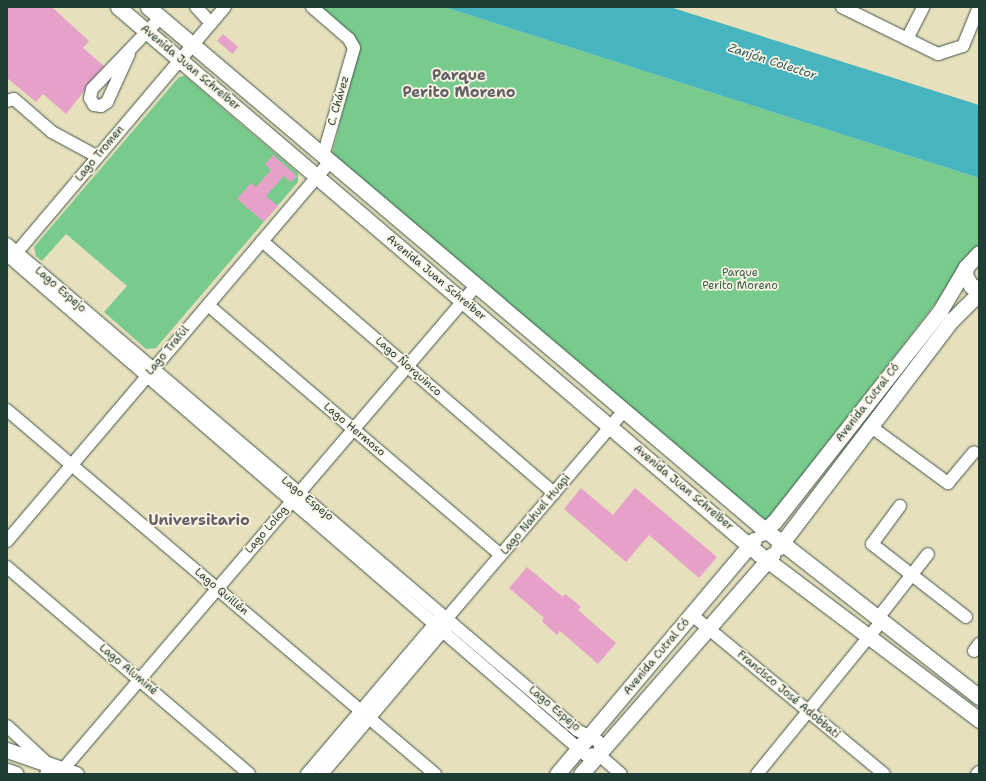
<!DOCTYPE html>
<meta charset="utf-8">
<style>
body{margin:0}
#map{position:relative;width:986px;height:781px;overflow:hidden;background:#e7e0bd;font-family:"Shantell Sans",sans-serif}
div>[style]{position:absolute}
.green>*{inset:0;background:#79cb8d}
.water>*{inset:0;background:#46b5c0}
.building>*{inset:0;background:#e6a1c9;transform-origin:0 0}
.roads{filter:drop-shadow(0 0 1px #3d5549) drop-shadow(0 0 1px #3d5549)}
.minor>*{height:12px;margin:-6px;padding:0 6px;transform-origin:6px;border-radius:6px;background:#fff}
.major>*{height:15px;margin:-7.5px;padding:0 7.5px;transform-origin:7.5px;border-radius:7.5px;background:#fff}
span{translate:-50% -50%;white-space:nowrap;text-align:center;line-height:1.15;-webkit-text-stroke:3.5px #fcf5e5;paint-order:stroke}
.street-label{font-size:11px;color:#1f3d34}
.park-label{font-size:11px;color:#36604a}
.water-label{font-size:12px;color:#295b57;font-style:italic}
.district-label{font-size:15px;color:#656068;font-weight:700}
.frame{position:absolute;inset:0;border:8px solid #1f3d34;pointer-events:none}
</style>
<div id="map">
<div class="green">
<i style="clip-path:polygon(320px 7px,444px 7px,979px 178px,979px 247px,766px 522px,332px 154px,357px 56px)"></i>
<i style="clip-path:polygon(185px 76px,298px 173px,298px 182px,156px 348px,146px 349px,104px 312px,127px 286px,66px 234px,42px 261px,36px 256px,34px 247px,179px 77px)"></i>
</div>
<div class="water">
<i style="clip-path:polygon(444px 7px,670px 7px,979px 105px,979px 178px)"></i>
</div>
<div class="building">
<i style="clip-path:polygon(7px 7px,52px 7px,89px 41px,83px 48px,104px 66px,66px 114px,43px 94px,36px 102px,7px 78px)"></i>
<i style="left:223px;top:34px;width:20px;height:9px;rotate:41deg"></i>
<i style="clip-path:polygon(273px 155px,297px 176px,291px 182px,284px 176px,266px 196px,278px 206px,264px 222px,237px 199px,251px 183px,256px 187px,271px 170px,265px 164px)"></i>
<i style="clip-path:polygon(581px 488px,613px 515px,635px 488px,717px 557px,699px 578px,649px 535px,626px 562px,564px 509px)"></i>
<i style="clip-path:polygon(527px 567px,563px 597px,565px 594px,573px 600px,581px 607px,578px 610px,616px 643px,598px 664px,560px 631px,557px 635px,549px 628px,542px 621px,544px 618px,509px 588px)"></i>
</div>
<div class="roads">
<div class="minor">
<i style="left:196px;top:7px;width:22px;rotate:47deg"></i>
<i style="left:312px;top:7px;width:49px;rotate:40.9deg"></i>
<i style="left:349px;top:39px;width:10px;rotate:61deg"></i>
<i style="left:354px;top:48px;width:112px;rotate:106deg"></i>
<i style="left:842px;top:7px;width:107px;rotate:26.1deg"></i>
<i style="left:938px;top:54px;width:26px;rotate:-18deg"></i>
<i style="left:963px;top:46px;width:42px;rotate:-67.7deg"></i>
<i style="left:907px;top:39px;width:36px;rotate:-63deg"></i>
<i style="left:129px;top:54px;width:53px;rotate:114.6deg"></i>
<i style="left:107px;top:102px;width:7px;rotate:146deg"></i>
<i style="left:101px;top:106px;width:7px;rotate:-172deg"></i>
<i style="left:94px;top:105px;width:8px;rotate:-120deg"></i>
<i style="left:90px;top:98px;width:9px;rotate:-77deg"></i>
<i style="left:92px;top:89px;width:100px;rotate:-46.2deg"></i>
<i style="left:7px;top:101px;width:7px;rotate:-16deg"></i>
<i style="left:14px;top:99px;width:50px;rotate:41deg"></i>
<i style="left:52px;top:132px;width:52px;rotate:28.5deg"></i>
<i style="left:262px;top:241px;width:386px;rotate:40.8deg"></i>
<i style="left:7px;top:244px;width:749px;rotate:40.45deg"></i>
<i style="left:577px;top:730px;width:24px;rotate:28deg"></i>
<i style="left:598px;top:741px;width:7px;rotate:63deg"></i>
<i style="left:601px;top:747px;width:8px;rotate:113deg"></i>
<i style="left:598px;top:754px;width:12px;rotate:175deg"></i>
<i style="left:586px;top:755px;width:765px;rotate:-139.19deg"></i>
<i style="left:12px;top:258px;width:329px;rotate:-49.7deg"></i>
<i style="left:208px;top:305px;width:385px;rotate:40.5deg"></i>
<i style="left:7px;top:410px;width:562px;rotate:40.38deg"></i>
<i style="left:870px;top:426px;width:97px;rotate:36.2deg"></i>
<i style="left:948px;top:483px;width:40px;rotate:-50deg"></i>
<i style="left:900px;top:506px;width:47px;rotate:126.4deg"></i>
<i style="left:872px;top:544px;width:119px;rotate:37.8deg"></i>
<i style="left:7px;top:541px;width:499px;rotate:-49.6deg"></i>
<i style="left:7px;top:567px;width:318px;rotate:40.5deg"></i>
<i style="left:692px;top:615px;width:249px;rotate:39.6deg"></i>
<i style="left:447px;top:618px;width:272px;rotate:-49.5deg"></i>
<i style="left:878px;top:618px;width:81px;rotate:-52deg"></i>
<i style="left:974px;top:651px;width:9px;rotate:-54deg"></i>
<i style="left:7px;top:726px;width:57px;rotate:42.9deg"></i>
<i style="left:49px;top:765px;width:9px;rotate:108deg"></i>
<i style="left:598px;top:754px;width:30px;rotate:41deg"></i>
<i style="left:59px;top:774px;width:642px;rotate:-49.49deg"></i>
<i style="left:307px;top:774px;width:205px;rotate:-49.6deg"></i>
<i style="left:322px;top:774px;width:195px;rotate:-49.8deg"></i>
<i style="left:757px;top:774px;width:198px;rotate:-50.8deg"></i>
<i style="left:977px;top:774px;width:3px;rotate:-45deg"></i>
</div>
<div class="major">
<i style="left:118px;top:7px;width:843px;rotate:40.48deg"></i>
<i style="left:759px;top:554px;width:276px;rotate:37deg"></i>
<i style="left:148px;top:7px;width:801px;rotate:40.29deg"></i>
<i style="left:759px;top:525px;width:279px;rotate:38deg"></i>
<i style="left:979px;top:253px;width:19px;rotate:133deg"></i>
<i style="left:966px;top:267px;width:8px;rotate:97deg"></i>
<i style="left:965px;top:275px;width:13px;rotate:61deg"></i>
<i style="left:971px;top:286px;width:8px;rotate:14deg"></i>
<i style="left:762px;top:533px;width:16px;rotate:-43deg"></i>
<i style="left:774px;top:522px;width:268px;rotate:-51.8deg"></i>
<i style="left:940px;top:311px;width:51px;rotate:-59.4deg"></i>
<i style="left:778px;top:548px;width:287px;rotate:-52.7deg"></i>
<i style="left:952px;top:320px;width:38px;rotate:-45deg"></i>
<i style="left:7px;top:750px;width:73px;rotate:19.2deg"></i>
<i style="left:7px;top:771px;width:9px;rotate:18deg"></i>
<i style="left:557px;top:774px;width:306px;rotate:-49.9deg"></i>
<i style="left:581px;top:774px;width:291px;rotate:-48.9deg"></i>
</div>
</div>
<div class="street-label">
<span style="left:190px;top:68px;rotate:40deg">Avenida Juan Schreiber</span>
<span style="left:339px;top:101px;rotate:-74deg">C. Chávez</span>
<span style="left:100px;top:154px;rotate:-50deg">Lago Tromen</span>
<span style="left:436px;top:278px;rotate:40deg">Avenida Juan Schreiber</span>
<span style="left:60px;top:290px;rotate:41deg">Lago Espejo</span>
<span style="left:168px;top:351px;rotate:-50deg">Lago Trafúl</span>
<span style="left:408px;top:367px;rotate:41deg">Lago Ñorquinco</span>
<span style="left:868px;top:403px;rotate:-52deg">Avenida Cutral Có</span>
<span style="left:354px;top:430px;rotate:40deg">Lago Hermoso</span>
<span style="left:683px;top:488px;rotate:40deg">Avenida Juan Schreiber</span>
<span style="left:307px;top:499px;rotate:39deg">Lago Espejo</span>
<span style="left:536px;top:515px;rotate:-50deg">Lago Nahuel Huapi</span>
<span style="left:267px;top:530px;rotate:-49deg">Lago Lolog</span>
<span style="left:221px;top:592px;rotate:40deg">Lago Quillén</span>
<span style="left:657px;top:657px;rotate:-50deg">Avenida Cutral Có</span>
<span style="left:128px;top:670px;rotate:40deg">Lago Aluminé</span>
<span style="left:788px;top:695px;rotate:40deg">Francisco José Adobbati</span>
<span style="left:554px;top:709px;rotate:40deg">Lago Espejo</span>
</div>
<div class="park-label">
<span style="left:740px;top:280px">Parque<br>Perito Moreno</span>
</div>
<div class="water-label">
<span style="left:772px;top:62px;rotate:18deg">Zanjón Colector</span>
</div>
<div class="district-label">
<span style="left:459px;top:84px">Parque<br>Perito Moreno</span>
<span style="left:199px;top:521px">Universitario</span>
</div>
<div class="frame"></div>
</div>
